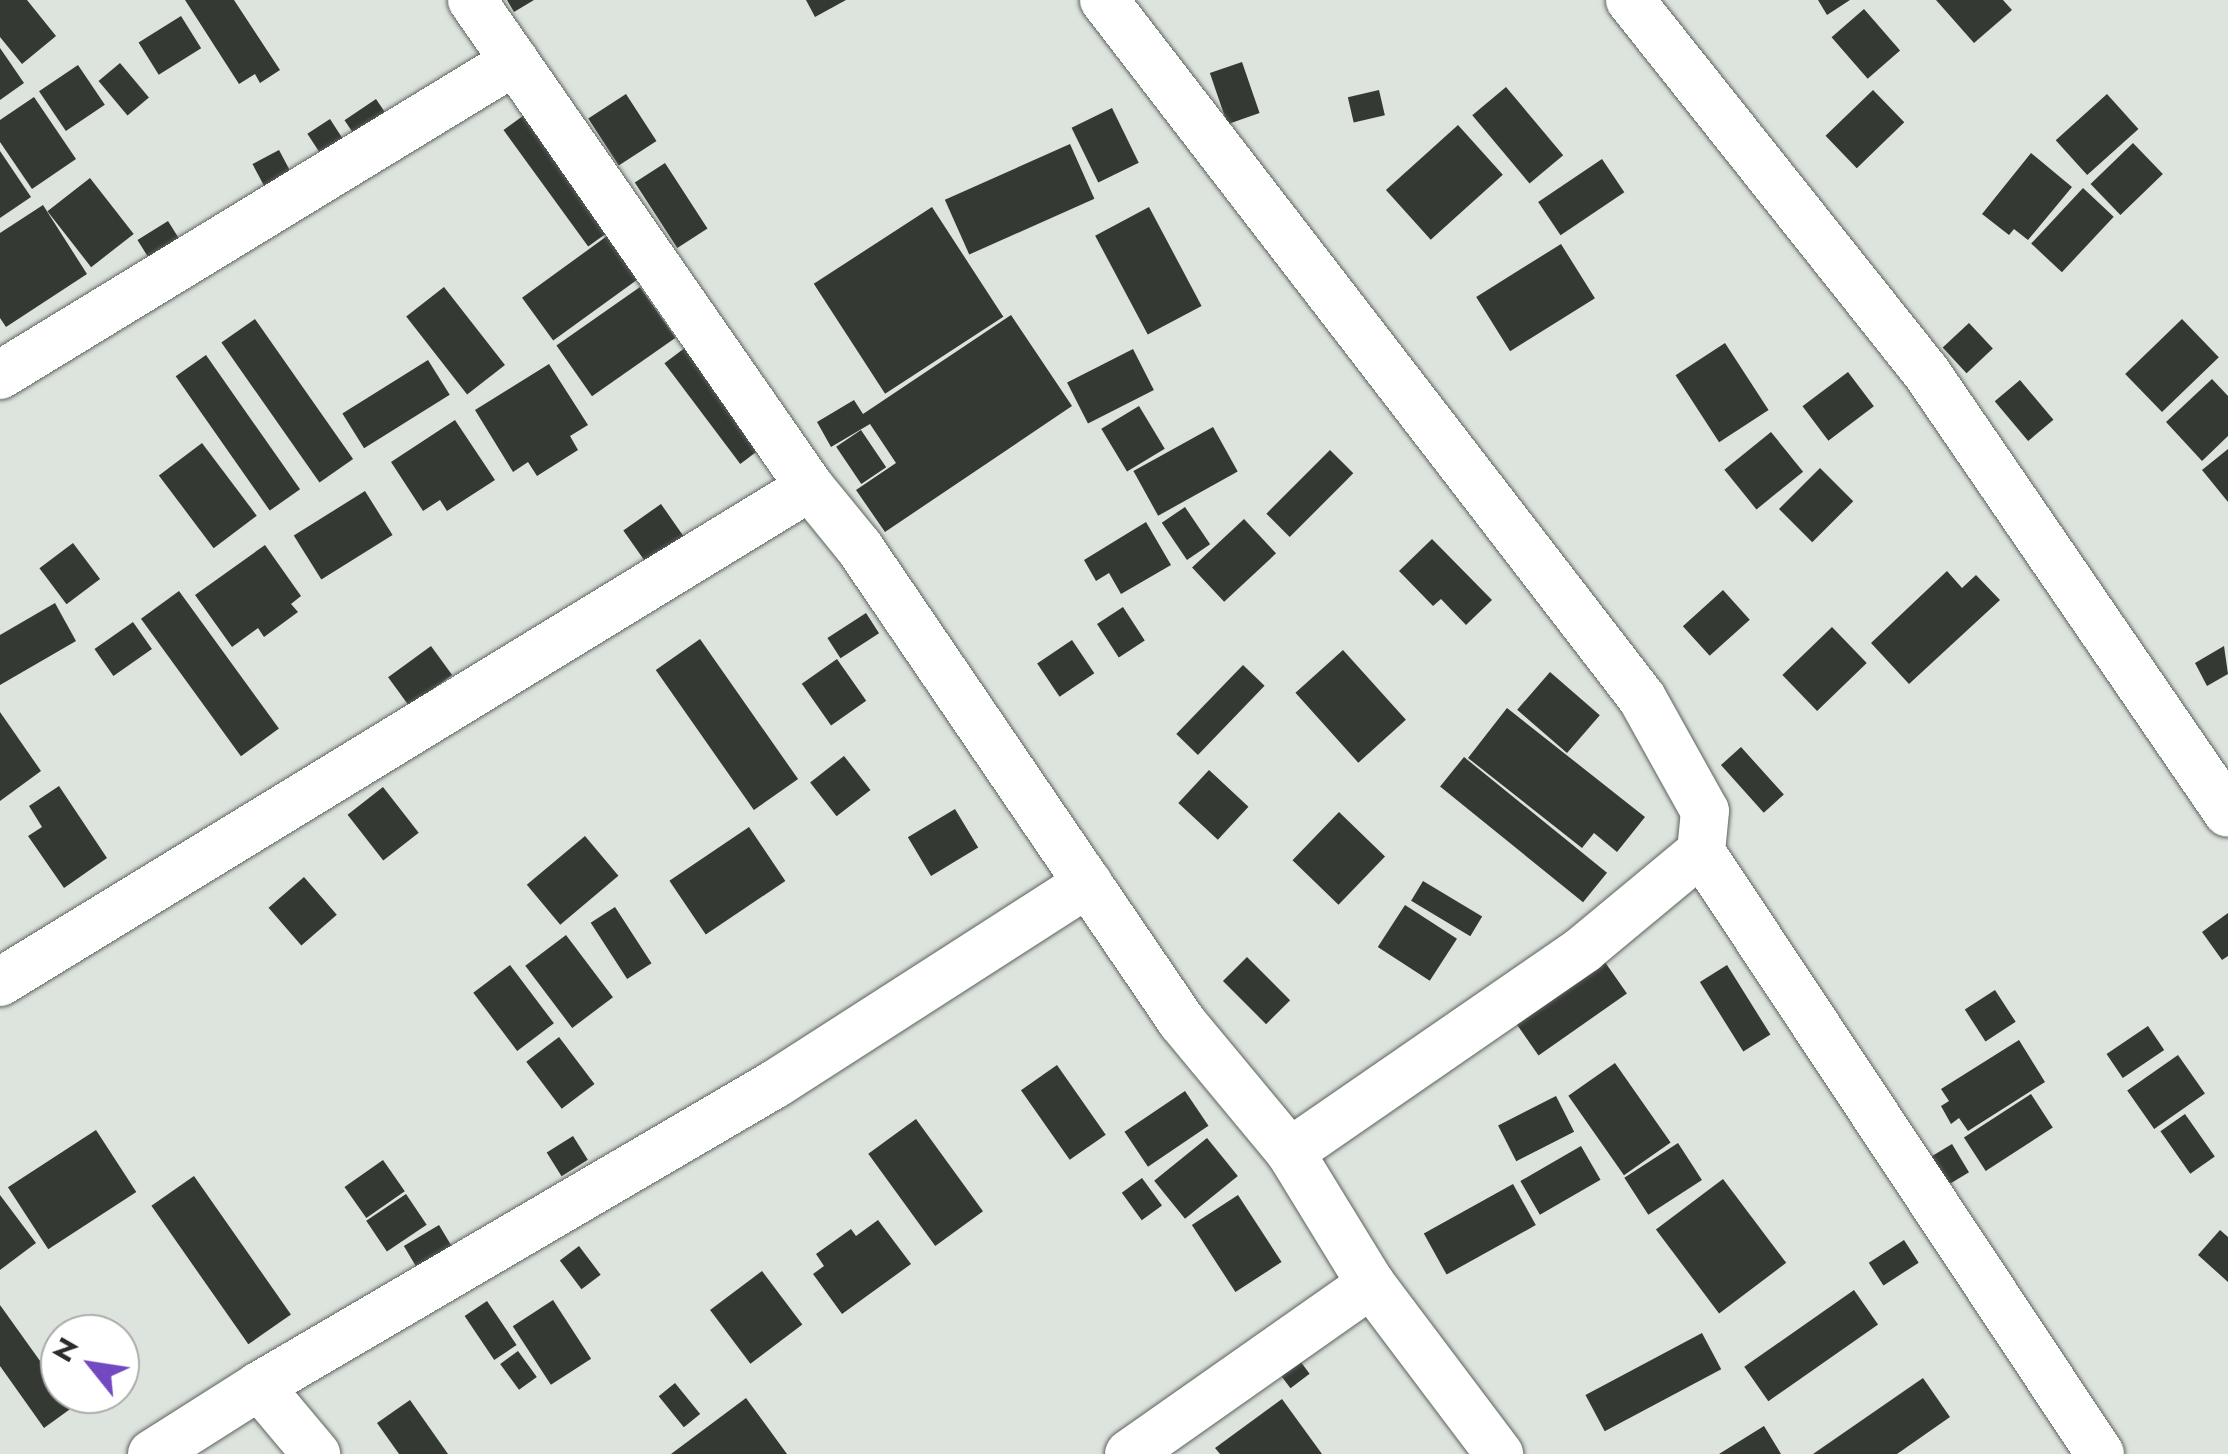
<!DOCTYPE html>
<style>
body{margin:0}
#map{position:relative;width:2228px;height:1454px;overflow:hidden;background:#dde4dd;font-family:Jost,sans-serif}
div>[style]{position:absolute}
.building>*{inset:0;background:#343934;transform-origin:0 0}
.roads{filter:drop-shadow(0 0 2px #5c625c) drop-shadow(0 0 2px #5c625c)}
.street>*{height:48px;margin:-24px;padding:0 24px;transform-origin:24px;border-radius:24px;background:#fff}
span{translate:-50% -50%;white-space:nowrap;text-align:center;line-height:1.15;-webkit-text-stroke:10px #fff;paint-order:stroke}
.north{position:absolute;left:40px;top:1314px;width:100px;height:100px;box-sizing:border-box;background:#fff;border:2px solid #aaabaa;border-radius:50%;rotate:300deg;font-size:28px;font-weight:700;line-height:40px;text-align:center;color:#2a2c2a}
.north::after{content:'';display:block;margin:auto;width:35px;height:45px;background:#7349c2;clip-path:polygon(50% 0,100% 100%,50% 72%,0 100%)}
</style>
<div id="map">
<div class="building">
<i style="clip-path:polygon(0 0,27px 0,56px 36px,22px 64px,0 37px)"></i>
<i style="clip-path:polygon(185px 0,234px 0,280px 70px,260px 83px,255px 74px,239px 84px)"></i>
<i style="clip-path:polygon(507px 0,534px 0,514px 12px)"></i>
<i style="clip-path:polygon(806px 0,846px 0,815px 17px)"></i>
<i style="clip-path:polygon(1818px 0,1850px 0,1827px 15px)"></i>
<i style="clip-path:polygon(1936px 0,2003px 0,2012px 10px,1974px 43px)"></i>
<i style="left:1864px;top:9px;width:55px;height:43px;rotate:49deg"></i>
<i style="left:181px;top:16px;width:38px;height:50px;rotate:58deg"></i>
<i style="clip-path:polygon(0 48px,24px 83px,0 100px)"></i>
<i style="left:1242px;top:62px;width:54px;height:34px;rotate:71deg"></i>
<i style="left:120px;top:63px;width:45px;height:28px;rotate:50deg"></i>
<i style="left:78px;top:65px;width:48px;height:47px;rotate:56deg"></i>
<i style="left:1506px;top:87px;width:89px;height:44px;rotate:50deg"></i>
<i style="left:1379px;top:90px;width:26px;height:32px;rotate:77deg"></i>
<i style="left:1873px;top:90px;width:45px;height:66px;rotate:46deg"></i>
<i style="left:626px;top:94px;width:56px;height:45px;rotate:57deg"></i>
<i style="left:2107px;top:94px;width:47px;height:69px;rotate:48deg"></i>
<i style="clip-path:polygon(34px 97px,76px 159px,32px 189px,0 142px,0 120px)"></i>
<i style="left:376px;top:99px;width:23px;height:38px;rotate:56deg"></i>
<i style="left:1112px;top:108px;width:61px;height:45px;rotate:64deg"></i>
<i style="left:527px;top:113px;width:144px;height:29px;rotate:54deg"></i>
<i style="left:330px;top:119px;width:27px;height:27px;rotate:57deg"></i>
<i style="left:1458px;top:125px;width:67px;height:97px;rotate:48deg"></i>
<i style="left:2133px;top:143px;width:43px;height:59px;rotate:46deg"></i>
<i style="left:1070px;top:144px;width:60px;height:137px;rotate:66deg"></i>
<i style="left:279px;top:150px;width:36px;height:30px;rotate:62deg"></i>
<i style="clip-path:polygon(0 151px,31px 197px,0 218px)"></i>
<i style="clip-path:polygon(2031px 153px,2072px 187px,2028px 240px,2014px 229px,2009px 235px,1982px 214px)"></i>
<i style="left:1602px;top:159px;width:40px;height:77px;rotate:56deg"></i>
<i style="left:665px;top:163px;width:78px;height:36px;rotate:57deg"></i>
<i style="left:90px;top:178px;width:71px;height:54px;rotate:52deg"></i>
<i style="left:2083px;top:188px;width:42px;height:76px;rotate:43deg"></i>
<i style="clip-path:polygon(43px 205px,87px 274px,6px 327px,0 318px,0 233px)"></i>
<i style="left:932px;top:207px;width:131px;height:141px;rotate:57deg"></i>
<i style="left:1149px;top:207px;width:112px;height:61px;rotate:62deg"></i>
<i style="left:168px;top:221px;width:26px;height:36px;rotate:58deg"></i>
<i style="left:607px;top:236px;width:53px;height:105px;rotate:54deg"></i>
<i style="left:1561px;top:244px;width:64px;height:100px;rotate:58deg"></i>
<i style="left:444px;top:287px;width:99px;height:48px;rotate:52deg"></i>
<i style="left:640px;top:287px;width:62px;height:102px;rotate:55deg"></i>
<i style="clip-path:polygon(1011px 315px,1072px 406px,885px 532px,856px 490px,896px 463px,870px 424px,831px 447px,817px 422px,854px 400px,863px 414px)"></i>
<i style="left:255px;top:319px;width:171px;height:41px;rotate:55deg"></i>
<i style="left:2182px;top:319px;width:53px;height:79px;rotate:46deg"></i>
<i style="left:1969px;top:323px;width:35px;height:36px;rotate:47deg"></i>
<i style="left:1725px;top:343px;width:80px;height:59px;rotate:57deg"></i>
<i style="left:690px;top:344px;width:126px;height:32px;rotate:53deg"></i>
<i style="left:1133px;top:349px;width:46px;height:74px;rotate:63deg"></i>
<i style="left:206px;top:355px;width:164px;height:37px;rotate:55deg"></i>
<i style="left:428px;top:360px;width:41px;height:101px;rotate:58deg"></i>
<i style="clip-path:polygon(549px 364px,588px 425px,570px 436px,578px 450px,537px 476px,528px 462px,513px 472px,475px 410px)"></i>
<i style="left:1848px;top:372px;width:43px;height:57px;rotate:53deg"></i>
<i style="clip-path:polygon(2212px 379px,2228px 396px,2228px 436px,2202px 461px,2166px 422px)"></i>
<i style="left:2020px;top:380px;width:52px;height:33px;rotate:50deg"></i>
<i style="left:1139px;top:406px;width:50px;height:44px;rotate:59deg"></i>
<i style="clip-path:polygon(455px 420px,495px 480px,447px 511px,440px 500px,423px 511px,391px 462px)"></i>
<i style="left:1213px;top:427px;width:51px;height:91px;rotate:61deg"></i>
<i style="left:861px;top:430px;width:45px;height:30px;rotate:56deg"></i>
<i style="left:1771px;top:432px;width:51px;height:60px;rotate:51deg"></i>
<i style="left:202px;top:443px;width:91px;height:54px;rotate:53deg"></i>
<i style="clip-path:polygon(2228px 449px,2228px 502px,2202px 470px)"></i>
<i style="left:1330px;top:450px;width:33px;height:90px;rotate:45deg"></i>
<i style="left:1820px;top:468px;width:47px;height:58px;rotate:45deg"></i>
<i style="left:365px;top:491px;width:52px;height:84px;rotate:58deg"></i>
<i style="left:661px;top:504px;width:39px;height:46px;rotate:55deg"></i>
<i style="left:1185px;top:507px;width:45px;height:28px;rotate:56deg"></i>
<i style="left:1244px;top:519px;width:47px;height:71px;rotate:47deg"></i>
<i style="clip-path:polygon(1146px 522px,1171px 565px,1121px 594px,1109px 573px,1096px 581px,1084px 560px)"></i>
<i style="clip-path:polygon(1432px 539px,1492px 600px,1466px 625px,1441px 599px,1433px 606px,1399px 571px)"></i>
<i style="left:73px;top:543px;width:45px;height:42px;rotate:53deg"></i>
<i style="clip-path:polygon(265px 545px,301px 596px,291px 604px,298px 612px,264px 637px,258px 628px,232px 647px,195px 595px)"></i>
<i style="clip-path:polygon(1947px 571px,1962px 588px,1976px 575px,2000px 600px,1909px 684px,1871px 643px)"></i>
<i style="left:1723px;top:590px;width:40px;height:54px;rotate:48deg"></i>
<i style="left:179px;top:591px;width:170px;height:47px;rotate:54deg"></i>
<i style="clip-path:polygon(55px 603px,76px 641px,0 685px,0 635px)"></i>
<i style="left:1123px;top:607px;width:40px;height:31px;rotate:57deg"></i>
<i style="left:866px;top:613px;width:24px;height:46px;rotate:57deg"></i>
<i style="left:133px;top:622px;width:33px;height:47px;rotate:55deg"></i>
<i style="left:1832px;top:627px;width:50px;height:69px;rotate:46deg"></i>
<i style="left:700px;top:639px;width:171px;height:54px;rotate:55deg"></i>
<i style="left:1072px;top:640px;width:40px;height:42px;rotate:56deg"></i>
<i style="left:431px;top:646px;width:36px;height:53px;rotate:54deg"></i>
<i style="clip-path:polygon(2224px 646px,2228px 674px,2207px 686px,2195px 663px)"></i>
<i style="left:1343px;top:650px;width:94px;height:64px;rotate:48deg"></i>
<i style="left:837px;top:659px;width:51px;height:43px;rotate:55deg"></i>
<i style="left:1243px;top:665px;width:30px;height:96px;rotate:44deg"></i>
<i style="left:1550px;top:672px;width:66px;height:50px;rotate:41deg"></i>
<i style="clip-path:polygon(1507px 708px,1645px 817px,1617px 852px,1594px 833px,1582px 848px,1468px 758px)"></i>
<i style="clip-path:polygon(0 712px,41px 771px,0 801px)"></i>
<i style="left:1741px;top:747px;width:64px;height:27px;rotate:48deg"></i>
<i style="left:844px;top:756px;width:43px;height:43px;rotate:52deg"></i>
<i style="left:1464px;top:757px;width:184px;height:38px;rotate:39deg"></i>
<i style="left:1209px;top:770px;width:54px;height:45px;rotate:43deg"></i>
<i style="clip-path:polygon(59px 786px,107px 858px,64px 888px,28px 836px,42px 827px,29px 806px)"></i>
<i style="left:383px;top:787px;width:58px;height:45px;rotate:52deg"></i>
<i style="left:955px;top:809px;width:45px;height:55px;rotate:59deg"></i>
<i style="left:1339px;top:812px;width:64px;height:67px;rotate:44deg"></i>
<i style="left:749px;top:827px;width:65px;height:96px;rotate:56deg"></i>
<i style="left:585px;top:836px;width:52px;height:76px;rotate:50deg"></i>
<i style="left:304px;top:877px;width:50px;height:47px;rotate:49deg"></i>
<i style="left:1423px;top:881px;width:69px;height:23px;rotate:31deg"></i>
<i style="left:1405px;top:905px;width:62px;height:50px;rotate:33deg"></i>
<i style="left:615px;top:907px;width:67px;height:29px;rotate:57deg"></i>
<i style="clip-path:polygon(2228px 913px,2228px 956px,2222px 960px,2202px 932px)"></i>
<i style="left:566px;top:935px;width:78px;height:51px;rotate:53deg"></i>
<i style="left:1600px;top:955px;width:47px;height:108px;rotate:55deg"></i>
<i style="left:1247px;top:957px;width:61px;height:34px;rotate:45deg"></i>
<i style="left:510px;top:965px;width:73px;height:46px;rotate:53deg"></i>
<i style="left:1727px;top:965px;width:82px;height:32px;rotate:58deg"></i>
<i style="left:1995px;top:990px;width:38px;height:36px;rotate:57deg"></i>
<i style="left:2148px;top:1026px;width:29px;height:50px;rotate:56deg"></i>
<i style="left:559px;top:1037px;width:59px;height:41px;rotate:53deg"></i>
<i style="clip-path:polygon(2019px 1040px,2045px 1082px,1968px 1131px,1959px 1118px,1951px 1124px,1941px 1106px,1949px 1101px,1941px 1089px)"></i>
<i style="left:2178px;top:1055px;width:47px;height:62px;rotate:55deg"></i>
<i style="left:1615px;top:1063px;width:97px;height:57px;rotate:55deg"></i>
<i style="left:1057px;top:1065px;width:85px;height:44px;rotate:55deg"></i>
<i style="left:1185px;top:1091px;width:42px;height:73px;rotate:56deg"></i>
<i style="left:2031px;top:1094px;width:40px;height:80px;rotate:57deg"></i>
<i style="left:1556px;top:1096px;width:40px;height:65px;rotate:63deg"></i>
<i style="left:2185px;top:1114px;width:52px;height:30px;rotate:55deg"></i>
<i style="left:916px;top:1119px;width:114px;height:59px;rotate:54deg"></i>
<i style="left:96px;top:1130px;width:74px;height:105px;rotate:57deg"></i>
<i style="left:573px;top:1136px;width:28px;height:31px;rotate:58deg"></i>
<i style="left:1207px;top:1138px;width:49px;height:68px;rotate:51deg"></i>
<i style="left:1678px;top:1143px;width:44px;height:64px;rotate:57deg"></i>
<i style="left:1952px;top:1144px;width:33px;height:28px;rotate:59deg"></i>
<i style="left:1581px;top:1146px;width:39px;height:70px;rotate:60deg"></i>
<i style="left:383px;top:1160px;width:38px;height:47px;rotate:55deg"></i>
<i style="left:194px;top:1176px;width:169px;height:52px;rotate:55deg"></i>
<i style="left:1142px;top:1178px;width:34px;height:25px;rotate:54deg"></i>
<i style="left:1723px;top:1179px;width:105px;height:84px;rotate:53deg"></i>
<i style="left:1513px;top:1184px;width:47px;height:102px;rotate:61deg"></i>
<i style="left:406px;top:1194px;width:37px;height:48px;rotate:56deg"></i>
<i style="clip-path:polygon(0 1195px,36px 1243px,0 1270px)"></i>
<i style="left:1238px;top:1195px;width:80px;height:55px;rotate:57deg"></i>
<i style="clip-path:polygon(878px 1220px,911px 1264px,842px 1314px,813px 1274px,824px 1266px,816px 1254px,851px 1229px,856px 1236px)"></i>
<i style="left:439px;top:1225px;width:37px;height:41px;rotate:59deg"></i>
<i style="clip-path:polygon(2220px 1230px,2228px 1237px,2228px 1282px,2198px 1255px)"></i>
<i style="left:1904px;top:1240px;width:27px;height:42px;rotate:57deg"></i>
<i style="left:579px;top:1246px;width:36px;height:24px;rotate:53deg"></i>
<i style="left:762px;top:1271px;width:67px;height:65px;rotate:53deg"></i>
<i style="left:1854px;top:1290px;width:42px;height:134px;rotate:55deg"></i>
<i style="left:553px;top:1300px;width:70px;height:48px;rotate:57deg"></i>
<i style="left:487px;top:1301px;width:53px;height:27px;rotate:56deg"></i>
<i style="clip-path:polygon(0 1305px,73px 1407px,44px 1428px,0 1366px)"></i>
<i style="left:1702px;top:1333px;width:41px;height:132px;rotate:62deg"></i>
<i style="left:1291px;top:1349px;width:31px;height:24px;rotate:53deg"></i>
<i style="left:518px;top:1351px;width:32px;height:22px;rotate:54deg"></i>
<i style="clip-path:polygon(1923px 1378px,1950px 1417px,1897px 1454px,1813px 1454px)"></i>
<i style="left:675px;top:1383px;width:40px;height:21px;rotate:51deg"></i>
<i style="clip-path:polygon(746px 1398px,787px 1454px,671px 1454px)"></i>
<i style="clip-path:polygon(1282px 1399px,1322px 1454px,1220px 1454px,1215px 1448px)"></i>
<i style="clip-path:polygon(410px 1400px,448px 1454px,399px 1454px,377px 1423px)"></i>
<i style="clip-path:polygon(1764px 1426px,1781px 1454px,1719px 1454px)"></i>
</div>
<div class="roads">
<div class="street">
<i style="left:472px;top:0;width:593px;rotate:55.24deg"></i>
<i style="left:810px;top:487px;width:77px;rotate:50.8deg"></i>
<i style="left:859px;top:547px;width:574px;rotate:55.78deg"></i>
<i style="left:1182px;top:1022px;width:169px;rotate:50.3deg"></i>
<i style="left:1290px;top:1152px;width:155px;rotate:58.5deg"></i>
<i style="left:1371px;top:1284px;width:213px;rotate:53deg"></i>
<i style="left:1104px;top:0;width:881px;rotate:52.38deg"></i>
<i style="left:1642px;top:698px;width:129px;rotate:60.9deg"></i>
<i style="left:1705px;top:811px;width:41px;rotate:95.6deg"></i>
<i style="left:1701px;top:852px;width:722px;rotate:56.46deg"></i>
<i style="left:1630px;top:0;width:475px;rotate:51.5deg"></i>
<i style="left:1926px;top:372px;width:534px;rotate:55.6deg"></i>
<i style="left:0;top:375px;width:603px;rotate:-31.37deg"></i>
<i style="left:0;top:982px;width:949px;rotate:-31.43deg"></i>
<i style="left:1290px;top:1152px;width:357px;rotate:-34.6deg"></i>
<i style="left:1584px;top:949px;width:152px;rotate:-39.7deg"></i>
<i style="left:259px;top:1386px;width:89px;rotate:50deg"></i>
<i style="left:152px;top:1454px;width:127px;rotate:-32.4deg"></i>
<i style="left:259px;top:1386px;width:598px;rotate:-30.34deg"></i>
<i style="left:775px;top:1084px;width:372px;rotate:-32.7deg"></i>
<i style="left:1129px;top:1454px;width:296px;rotate:-35.1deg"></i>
</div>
</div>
<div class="north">N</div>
</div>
